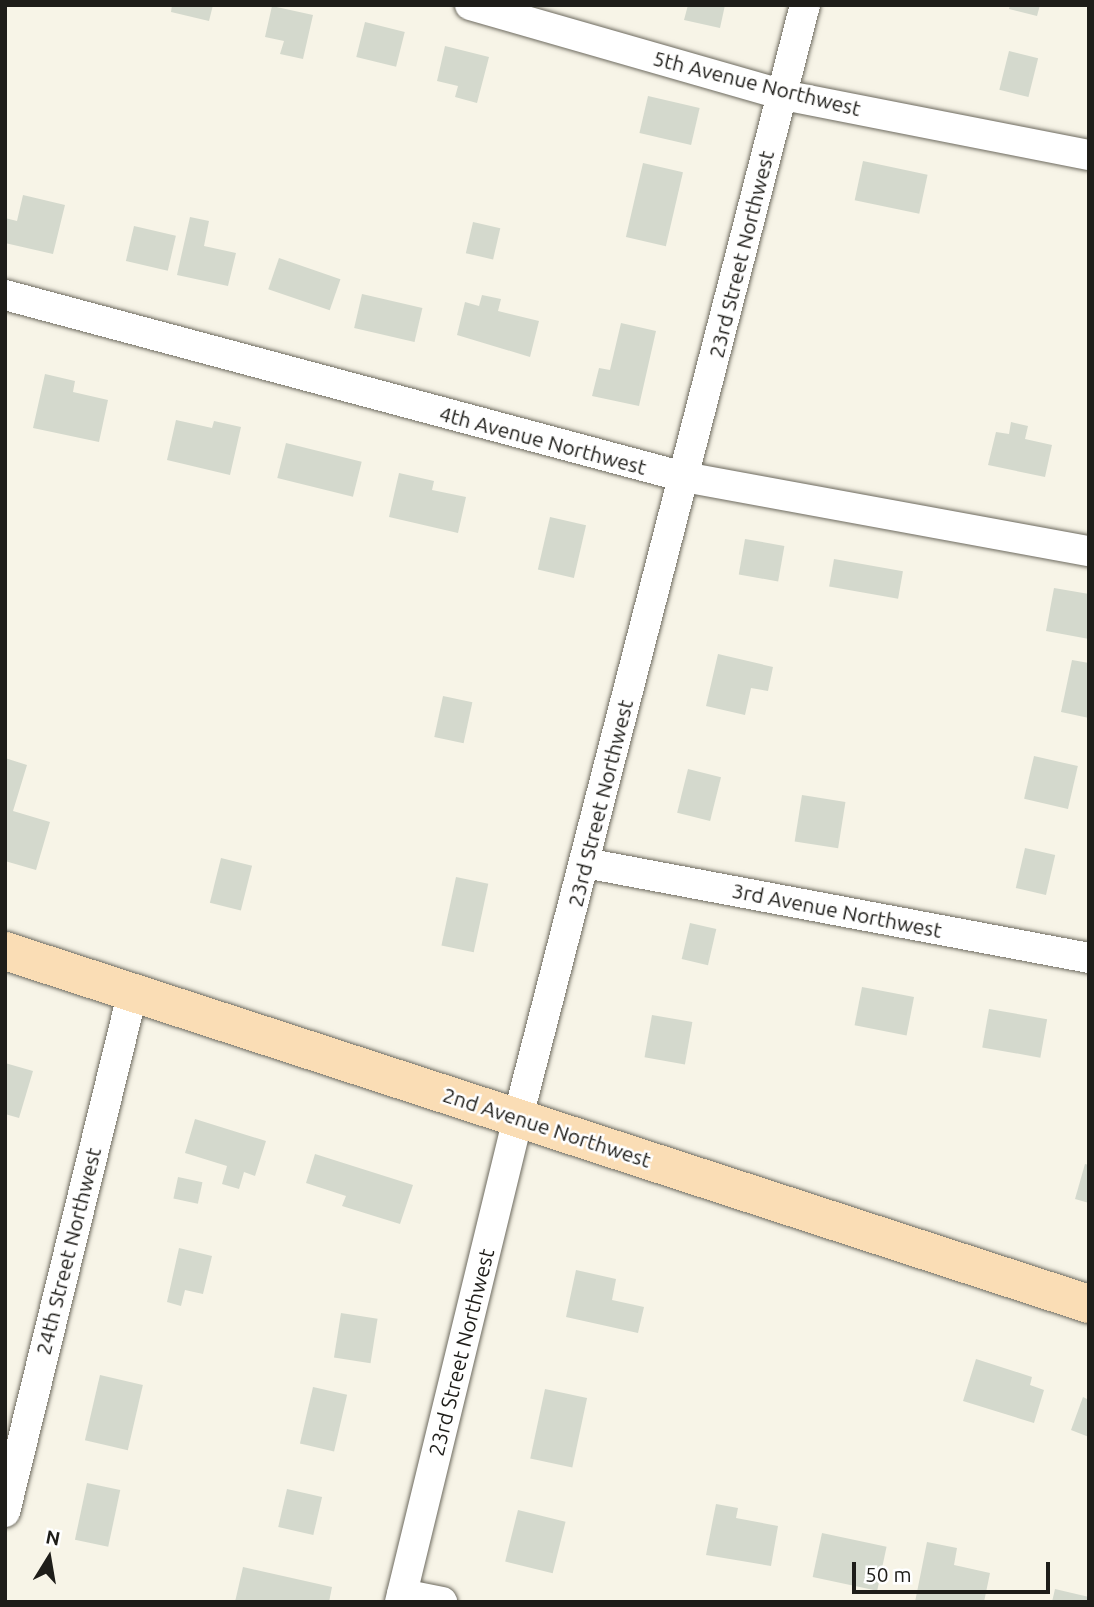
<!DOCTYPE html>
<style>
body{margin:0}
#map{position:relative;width:1094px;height:1607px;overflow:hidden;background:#f7f4e7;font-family:Ubuntu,sans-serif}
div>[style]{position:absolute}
.building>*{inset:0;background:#d4d9cd;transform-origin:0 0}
.roads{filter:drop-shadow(0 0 2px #6d6a5f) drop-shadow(0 0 2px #6d6a5f)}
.minor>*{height:30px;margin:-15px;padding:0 15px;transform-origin:15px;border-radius:15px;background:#fff}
.secondary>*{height:38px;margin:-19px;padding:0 19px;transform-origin:19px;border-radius:19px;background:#faddb5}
span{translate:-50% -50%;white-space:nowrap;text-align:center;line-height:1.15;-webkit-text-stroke:5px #fff;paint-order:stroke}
.street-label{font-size:21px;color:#1e1d19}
.frame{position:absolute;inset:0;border:7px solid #1e1d19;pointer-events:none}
.north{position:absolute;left:14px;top:1523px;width:70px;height:70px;-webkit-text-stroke:5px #fff;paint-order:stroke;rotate:11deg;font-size:19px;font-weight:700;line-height:28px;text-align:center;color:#1e1d19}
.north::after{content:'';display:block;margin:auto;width:24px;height:32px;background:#1e1d19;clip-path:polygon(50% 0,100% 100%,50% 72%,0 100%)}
.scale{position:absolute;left:852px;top:1562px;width:198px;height:32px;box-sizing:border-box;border:4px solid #1e1d19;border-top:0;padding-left:9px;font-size:21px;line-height:24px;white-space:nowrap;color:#1e1d19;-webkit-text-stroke:5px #fff;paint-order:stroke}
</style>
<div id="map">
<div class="building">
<i style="clip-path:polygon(172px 5px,213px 5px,209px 21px,171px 12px)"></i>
<i style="clip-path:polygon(688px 5px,725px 5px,720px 28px,684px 20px)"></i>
<i style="clip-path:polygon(1010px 5px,1040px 5px,1037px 16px,1009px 9px)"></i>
<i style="clip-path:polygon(272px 6px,313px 15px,303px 59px,280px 54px,284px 41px,265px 37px)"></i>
<i style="left:365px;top:22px;width:41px;height:36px;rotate:14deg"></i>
<i style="clip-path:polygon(445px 46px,489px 57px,477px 103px,455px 97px,458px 86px,437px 81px)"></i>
<i style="left:1009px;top:51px;width:30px;height:40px;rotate:14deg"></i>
<i style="left:648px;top:96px;width:53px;height:38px;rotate:13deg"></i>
<i style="left:863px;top:161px;width:66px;height:40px;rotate:12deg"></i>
<i style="left:643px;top:163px;width:41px;height:76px;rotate:13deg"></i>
<i style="clip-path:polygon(23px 195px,65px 205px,53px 254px,5px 243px,5px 218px,17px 221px)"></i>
<i style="clip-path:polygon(190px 217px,209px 221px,204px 246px,236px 253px,228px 286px,177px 275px)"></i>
<i style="left:473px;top:222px;width:28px;height:32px;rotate:13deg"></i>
<i style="left:134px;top:226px;width:43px;height:36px;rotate:13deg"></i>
<i style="left:279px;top:258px;width:65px;height:33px;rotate:19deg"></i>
<i style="left:362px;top:294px;width:62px;height:35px;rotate:13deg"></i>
<i style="clip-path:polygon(482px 295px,501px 299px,498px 311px,539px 321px,530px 357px,457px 335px,465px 302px,479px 306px)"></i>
<i style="clip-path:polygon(621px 323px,656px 331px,639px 406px,592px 396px,599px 368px,610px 370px)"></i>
<i style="clip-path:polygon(45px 374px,75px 381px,73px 392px,108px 400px,99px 442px,33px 428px)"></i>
<i style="clip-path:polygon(176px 420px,212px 428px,214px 421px,241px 427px,230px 475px,167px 460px)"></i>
<i style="clip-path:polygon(1011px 422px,1028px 426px,1025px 439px,1052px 445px,1045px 477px,988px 465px,996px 432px,1009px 434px)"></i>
<i style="left:286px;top:443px;width:78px;height:36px;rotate:14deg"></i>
<i style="clip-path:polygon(399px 473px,434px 481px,432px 490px,466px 497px,458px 533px,389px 517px)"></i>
<i style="left:550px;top:517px;width:37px;height:54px;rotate:13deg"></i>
<i style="left:745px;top:539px;width:40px;height:36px;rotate:10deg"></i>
<i style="left:834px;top:559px;width:70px;height:28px;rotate:10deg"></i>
<i style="clip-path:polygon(1054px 588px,1089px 594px,1089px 639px,1046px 631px)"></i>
<i style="clip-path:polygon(718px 654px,773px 667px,768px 691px,751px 688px,745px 715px,706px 706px)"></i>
<i style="clip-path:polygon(1072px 660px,1089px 663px,1089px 718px,1061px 712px)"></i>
<i style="left:443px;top:696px;width:30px;height:42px;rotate:12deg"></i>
<i style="left:1034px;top:756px;width:45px;height:44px;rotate:13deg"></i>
<i style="clip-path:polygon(5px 758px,27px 765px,13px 811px,50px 822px,36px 870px,5px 861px)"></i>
<i style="left:688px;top:769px;width:34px;height:45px;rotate:14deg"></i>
<i style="left:802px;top:795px;width:44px;height:47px;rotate:9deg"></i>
<i style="left:1025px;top:848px;width:31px;height:41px;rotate:13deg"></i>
<i style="left:221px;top:858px;width:32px;height:46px;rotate:14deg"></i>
<i style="left:456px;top:877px;width:33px;height:70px;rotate:12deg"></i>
<i style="left:690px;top:923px;width:27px;height:37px;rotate:13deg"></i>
<i style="left:862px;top:987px;width:53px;height:39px;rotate:11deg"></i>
<i style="left:989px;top:1009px;width:59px;height:39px;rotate:10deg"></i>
<i style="left:652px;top:1015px;width:41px;height:43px;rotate:10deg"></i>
<i style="clip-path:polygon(5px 1063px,33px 1071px,19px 1118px,5px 1114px)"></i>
<i style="clip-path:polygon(195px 1119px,266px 1141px,255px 1176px,244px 1172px,239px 1189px,222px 1184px,227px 1166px,185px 1153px)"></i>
<i style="clip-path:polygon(315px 1154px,413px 1185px,400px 1224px,342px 1206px,346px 1196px,306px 1183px)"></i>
<i style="clip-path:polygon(1085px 1164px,1089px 1165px,1089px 1203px,1075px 1199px)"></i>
<i style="left:178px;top:1177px;width:25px;height:22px;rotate:12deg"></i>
<i style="clip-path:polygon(179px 1248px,212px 1256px,203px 1294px,185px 1290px,181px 1306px,167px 1302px)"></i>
<i style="clip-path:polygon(576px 1270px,616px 1279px,612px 1300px,644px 1307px,638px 1333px,566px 1317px)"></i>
<i style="left:341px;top:1313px;width:37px;height:45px;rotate:9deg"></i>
<i style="clip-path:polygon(976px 1359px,1032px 1377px,1030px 1385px,1044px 1390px,1034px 1423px,963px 1401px)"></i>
<i style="left:100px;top:1375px;width:44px;height:67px;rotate:13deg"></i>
<i style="left:313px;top:1387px;width:35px;height:58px;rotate:13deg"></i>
<i style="left:545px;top:1389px;width:43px;height:71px;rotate:12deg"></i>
<i style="clip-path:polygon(1083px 1397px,1089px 1400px,1089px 1437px,1071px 1430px)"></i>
<i style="left:87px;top:1483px;width:34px;height:58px;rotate:12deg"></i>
<i style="left:287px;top:1489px;width:36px;height:39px;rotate:13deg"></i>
<i style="clip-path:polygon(716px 1504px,738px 1508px,736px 1518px,778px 1526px,771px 1566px,706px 1555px)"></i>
<i style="left:518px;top:1510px;width:49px;height:53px;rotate:14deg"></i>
<i style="left:822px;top:1533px;width:66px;height:45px;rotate:12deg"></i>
<i style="clip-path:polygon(927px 1542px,957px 1548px,954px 1565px,990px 1573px,984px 1602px,915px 1602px)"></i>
<i style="clip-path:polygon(243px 1567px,332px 1587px,329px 1602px,235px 1602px)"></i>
<i style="clip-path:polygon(1055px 1589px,1089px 1597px,1089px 1602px,1052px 1602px)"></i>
</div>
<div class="roads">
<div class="minor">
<i style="left:470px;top:5px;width:326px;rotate:16deg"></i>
<i style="left:783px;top:95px;width:312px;rotate:11.1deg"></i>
<i style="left:5px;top:295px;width:703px;rotate:15deg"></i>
<i style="left:684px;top:477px;width:412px;rotate:10.4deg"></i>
<i style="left:585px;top:863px;width:513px;rotate:10.67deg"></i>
<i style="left:5px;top:1512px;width:536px;rotate:-76.2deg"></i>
<i style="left:402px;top:1594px;width:41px;rotate:11.3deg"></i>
<i style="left:400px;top:1602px;width:499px;rotate:-76.3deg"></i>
<i style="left:518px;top:1117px;width:1148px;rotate:-75.53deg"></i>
</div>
<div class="secondary">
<i style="left:5px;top:951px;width:1140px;rotate:18.04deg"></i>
</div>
</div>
<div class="street-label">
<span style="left:757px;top:83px;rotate:14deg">5th Avenue Northwest</span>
<span style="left:741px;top:254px;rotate:-76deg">23rd Street Northwest</span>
<span style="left:543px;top:440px;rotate:15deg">4th Avenue Northwest</span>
<span style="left:600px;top:803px;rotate:-76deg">23rd Street Northwest</span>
<span style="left:837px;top:910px;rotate:11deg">3rd Avenue Northwest</span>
<span style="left:547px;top:1127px;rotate:18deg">2nd Avenue Northwest</span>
<span style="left:68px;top:1251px;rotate:-76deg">24th Street Northwest</span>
<span style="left:461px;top:1352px;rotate:-76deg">23rd Street Northwest</span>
</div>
<div class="frame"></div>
<div class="north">N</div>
<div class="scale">50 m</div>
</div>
